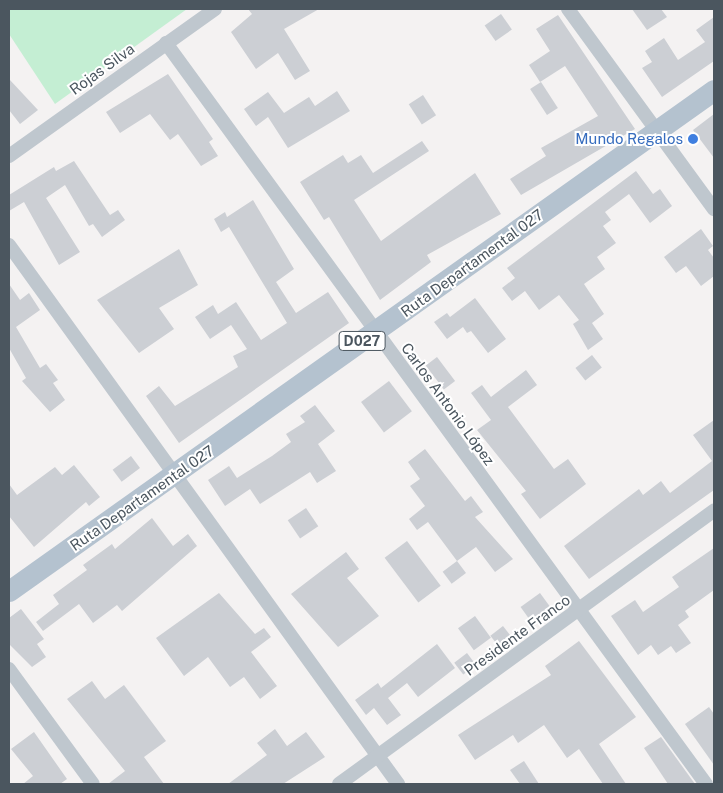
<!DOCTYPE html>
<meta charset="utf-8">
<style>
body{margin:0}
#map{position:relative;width:723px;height:793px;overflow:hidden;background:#f4f2f2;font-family:"Public Sans",sans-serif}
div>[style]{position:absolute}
.green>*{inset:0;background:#c4eed3}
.building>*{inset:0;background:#cccfd4;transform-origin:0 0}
.street>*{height:14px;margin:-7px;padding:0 7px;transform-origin:7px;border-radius:7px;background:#bfc7ce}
.primary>*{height:21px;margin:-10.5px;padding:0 10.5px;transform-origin:10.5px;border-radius:10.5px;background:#b4c2cf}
.dots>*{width:14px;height:14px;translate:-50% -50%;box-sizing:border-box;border:2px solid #fff;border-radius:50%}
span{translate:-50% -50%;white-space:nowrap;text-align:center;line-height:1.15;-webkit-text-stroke:4px #fff;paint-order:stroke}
.shield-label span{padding:1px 4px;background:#fff;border:1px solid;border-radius:4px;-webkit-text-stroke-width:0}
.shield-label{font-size:14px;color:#4b565f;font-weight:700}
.street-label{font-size:15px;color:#4b565f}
.shop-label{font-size:15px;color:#366cbe}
.right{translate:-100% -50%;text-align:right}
.frame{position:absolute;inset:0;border:10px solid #4b565f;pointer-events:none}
</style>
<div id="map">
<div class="green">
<i style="clip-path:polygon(9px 9px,187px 9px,55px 104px,9px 34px)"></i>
</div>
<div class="building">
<i style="clip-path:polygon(248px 9px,319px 9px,284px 29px,310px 71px,295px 80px,278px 53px,256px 69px,231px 32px,252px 14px)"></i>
<i style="clip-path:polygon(632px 9px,661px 9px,667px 17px,647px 30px)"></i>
<i style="left:501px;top:14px;width:19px;height:20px;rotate:55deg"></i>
<i style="clip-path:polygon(558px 15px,635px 129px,521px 195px,510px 179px,546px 156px,541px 148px,598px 116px,565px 66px,540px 82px,529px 65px,550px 51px,536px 29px)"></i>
<i style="clip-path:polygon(714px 17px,714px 61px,662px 97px,642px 68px,652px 62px,645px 51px,664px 38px,678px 60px,705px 42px,696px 30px)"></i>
<i style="clip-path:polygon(168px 74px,213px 139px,209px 142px,218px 156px,201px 166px,178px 134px,170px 140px,150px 114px,120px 133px,106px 112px)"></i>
<i style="clip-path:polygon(9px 79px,38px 110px,20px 124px,9px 110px)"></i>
<i style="left:541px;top:82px;width:31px;height:13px;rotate:57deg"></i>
<i style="clip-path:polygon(337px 91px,350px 111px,288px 148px,268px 117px,256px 126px,244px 109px,268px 92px,284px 113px,309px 97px,315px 106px)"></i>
<i style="left:423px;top:95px;width:24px;height:17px;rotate:57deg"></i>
<i style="clip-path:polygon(714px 114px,714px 158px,693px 130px)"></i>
<i style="clip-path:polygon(422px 141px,429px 151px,354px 200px,381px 241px,475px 173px,501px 214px,427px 255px,431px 262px,380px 300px,329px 217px,324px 220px,300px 182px,343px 155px,348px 163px,361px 155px,373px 173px)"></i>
<i style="clip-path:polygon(74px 161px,110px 215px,118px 210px,125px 220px,102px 237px,93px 224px,89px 226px,65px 185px,46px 198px,80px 252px,59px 265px,24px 202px,9px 211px,9px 195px,54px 167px,56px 171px)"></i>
<i style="clip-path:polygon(636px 171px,653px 194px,660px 189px,672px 206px,650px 223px,629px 194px,605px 212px,611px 220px,603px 226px,616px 243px,597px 257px,605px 269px,584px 284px,604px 314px,592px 323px,603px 339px,588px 350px,573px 324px,579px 320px,559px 295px,539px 310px,525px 291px,512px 301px,502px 288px,515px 278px,507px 268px)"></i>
<i style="clip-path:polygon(253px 200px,294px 269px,276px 282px,296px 313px,328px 292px,349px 323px,179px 443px,146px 396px,159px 386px,175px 406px,238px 367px,233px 356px,247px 349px,231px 325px,210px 339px,195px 317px,213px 305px,218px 314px,236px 302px,261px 340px,287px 323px,229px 227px,221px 232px,214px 219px,225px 212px,227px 217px)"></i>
<i style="clip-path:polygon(701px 229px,713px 246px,708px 250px,714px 258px,714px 276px,701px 286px,686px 266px,676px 273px,664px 257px)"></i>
<i style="clip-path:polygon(179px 249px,198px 285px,159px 308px,174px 329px,139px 353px,97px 300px)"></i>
<i style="clip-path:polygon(9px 284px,20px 300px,29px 293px,40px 310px,16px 327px,40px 368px,46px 364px,58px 380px,53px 383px,65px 400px,50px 412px,22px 381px,26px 378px,9px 348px)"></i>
<i style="clip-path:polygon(475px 298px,506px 339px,488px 353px,471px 331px,467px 333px,463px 327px,447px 339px,434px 322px,447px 313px,450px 317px)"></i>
<i style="left:592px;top:355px;width:16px;height:21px;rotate:52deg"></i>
<i style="left:437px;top:357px;width:30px;height:14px;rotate:53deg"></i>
<i style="clip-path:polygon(526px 370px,537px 385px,508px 407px,554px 469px,568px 459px,586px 484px,540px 519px,521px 494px,526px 491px,477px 430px,491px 420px,471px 393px,482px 385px,491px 397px)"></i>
<i style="left:389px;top:381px;width:38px;height:35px;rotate:53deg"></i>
<i style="clip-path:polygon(315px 405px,335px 431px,318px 444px,336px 471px,317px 483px,310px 472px,260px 504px,250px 489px,225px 506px,208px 480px,229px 466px,237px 478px,272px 456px,291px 442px,286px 434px,305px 422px,300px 416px)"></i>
<i style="clip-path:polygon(714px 420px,714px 490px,589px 579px,564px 546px,639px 489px,643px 495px,661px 481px,670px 493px,712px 461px,693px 435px)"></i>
<i style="clip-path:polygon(425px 449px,465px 501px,471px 496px,483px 512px,475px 517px,513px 559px,495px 572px,476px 547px,457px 561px,428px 522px,417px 530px,409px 519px,425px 506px,410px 486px,420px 479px,408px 462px)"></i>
<i style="left:131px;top:456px;width:15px;height:23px;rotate:53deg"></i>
<i style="clip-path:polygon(74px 465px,100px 497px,89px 506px,86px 502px,34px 547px,9px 516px,9px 484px,17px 495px,55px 467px,62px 475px)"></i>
<i style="left:306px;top:508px;width:22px;height:22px;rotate:56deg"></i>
<i style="clip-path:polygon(152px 518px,173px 546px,188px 534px,197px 546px,122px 611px,117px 605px,93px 623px,79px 604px,43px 631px,36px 622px,59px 604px,53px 595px,87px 570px,83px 565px,112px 544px,115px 549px)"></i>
<i style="left:407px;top:541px;width:56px;height:28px;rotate:53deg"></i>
<i style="clip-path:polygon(714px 548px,714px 590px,685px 611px,689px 617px,678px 625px,691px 643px,676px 653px,671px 646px,658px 655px,651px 645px,638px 655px,611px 616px,635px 600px,643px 612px,679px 587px,672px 577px)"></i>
<i style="clip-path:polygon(346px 552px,359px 569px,347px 578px,379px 616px,338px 647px,291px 594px)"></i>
<i style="left:457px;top:561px;width:15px;height:18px;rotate:53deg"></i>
<i style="clip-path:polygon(219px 593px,255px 634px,264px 628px,271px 637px,251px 652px,277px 686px,260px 699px,244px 677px,230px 687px,208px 657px,184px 676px,156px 638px)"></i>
<i style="left:540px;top:593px;width:19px;height:24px;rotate:54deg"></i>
<i style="clip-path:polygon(21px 609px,44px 639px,37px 644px,46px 657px,32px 667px,9px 644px,9px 618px)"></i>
<i style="left:475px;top:616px;width:27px;height:21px;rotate:54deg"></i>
<i style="left:503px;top:626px;width:16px;height:16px;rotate:52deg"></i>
<i style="clip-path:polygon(579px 641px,636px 717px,599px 744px,626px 784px,603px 784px,579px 749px,567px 758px,544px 725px,518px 743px,513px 735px,475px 760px,458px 735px,551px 675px,545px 666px)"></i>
<i style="clip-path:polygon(437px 644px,455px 668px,418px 697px,407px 683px,388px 698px,401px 715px,387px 725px,374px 708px,366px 715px,355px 700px,378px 683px,381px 688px)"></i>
<i style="left:467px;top:653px;width:15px;height:16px;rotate:53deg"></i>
<i style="clip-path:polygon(92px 681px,105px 699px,124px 685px,166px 741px,144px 757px,164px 784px,108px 784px,125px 771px,67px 699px)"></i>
<i style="clip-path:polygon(709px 707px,714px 714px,714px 765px,685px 724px)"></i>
<i style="clip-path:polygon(275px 729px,287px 746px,306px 732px,325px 757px,283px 784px,228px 784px,267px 755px,257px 743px)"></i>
<i style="clip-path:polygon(34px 732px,67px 779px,60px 784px,23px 784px,33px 776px,11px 749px)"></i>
<i style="clip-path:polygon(661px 737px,695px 784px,668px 784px,644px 748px)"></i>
<i style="clip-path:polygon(524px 761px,539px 784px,520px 784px,510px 770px)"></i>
</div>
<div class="street">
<i style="left:568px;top:9px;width:248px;rotate:53.9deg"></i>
<i style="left:166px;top:43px;width:917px;rotate:53.92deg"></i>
<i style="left:9px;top:156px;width:253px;rotate:-35.5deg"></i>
<i style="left:9px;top:245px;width:665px;rotate:54.18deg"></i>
<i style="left:9px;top:669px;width:142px;rotate:53.9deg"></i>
<i style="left:339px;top:784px;width:464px;rotate:-36.1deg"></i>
</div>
<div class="primary">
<i style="left:9px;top:591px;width:865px;rotate:-35.4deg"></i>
</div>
<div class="dots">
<i style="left:693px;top:139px;background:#3f7fe0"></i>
</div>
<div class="shield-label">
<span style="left:362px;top:341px">D027</span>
</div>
<div class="street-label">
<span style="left:102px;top:69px;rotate:-36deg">Rojas Silva</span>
<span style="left:472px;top:263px;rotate:-36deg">Ruta Departamental 027</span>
<span style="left:448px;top:404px;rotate:54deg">Carlos Antonio López</span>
<span style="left:142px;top:498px;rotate:-35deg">Ruta Departamental 027</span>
<span style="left:517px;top:635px;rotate:-36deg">Presidente Franco</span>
</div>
<div class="shop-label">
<span class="right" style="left:683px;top:139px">Mundo Regalos</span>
</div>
<div class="frame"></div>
</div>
